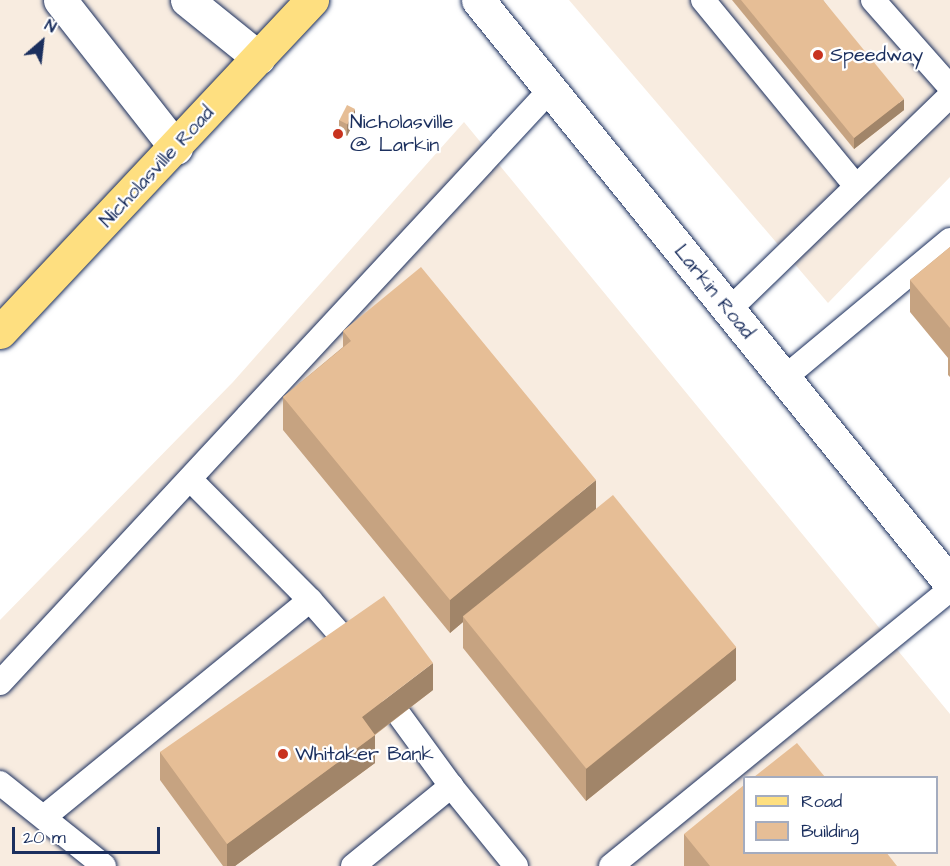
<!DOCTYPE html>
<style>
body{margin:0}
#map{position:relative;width:950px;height:866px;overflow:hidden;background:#fff;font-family:"Architects Daughter",sans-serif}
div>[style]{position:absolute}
.built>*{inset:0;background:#f8ece0}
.roads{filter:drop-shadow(0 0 2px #1b2f5e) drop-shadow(0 0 2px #1b2f5e)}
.lane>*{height:24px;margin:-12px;padding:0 12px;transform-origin:12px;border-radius:12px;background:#fff}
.street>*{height:33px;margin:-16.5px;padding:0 16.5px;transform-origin:16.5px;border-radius:16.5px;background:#fff}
.primary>*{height:33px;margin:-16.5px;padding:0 16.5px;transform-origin:16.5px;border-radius:16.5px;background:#fedf80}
.wall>*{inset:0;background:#c6a381}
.shaded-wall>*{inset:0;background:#a18569}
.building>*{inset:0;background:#e6be96;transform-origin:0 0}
.dots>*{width:16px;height:16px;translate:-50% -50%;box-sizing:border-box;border:3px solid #fff;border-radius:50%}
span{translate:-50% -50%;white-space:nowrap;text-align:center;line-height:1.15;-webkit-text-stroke:4.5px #fff;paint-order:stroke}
.poi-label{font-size:20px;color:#1b2f5e}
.left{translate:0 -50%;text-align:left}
.street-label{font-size:20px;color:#1b2f5e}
.legend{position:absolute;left:743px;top:776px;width:195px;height:78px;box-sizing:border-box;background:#fff;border:2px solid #a4acbf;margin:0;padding:8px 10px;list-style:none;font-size:18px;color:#1b2f5e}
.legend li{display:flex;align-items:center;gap:12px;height:30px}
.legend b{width:30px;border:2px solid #a4acbf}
.north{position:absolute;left:12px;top:12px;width:60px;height:60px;-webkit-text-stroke:4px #fff;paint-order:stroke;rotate:28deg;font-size:16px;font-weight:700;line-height:24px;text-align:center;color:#1b2f5e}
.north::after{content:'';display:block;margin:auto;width:21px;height:27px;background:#1b2f5e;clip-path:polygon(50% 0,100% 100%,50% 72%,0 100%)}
.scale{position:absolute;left:12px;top:827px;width:148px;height:27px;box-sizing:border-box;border:3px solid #1b2f5e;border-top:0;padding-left:8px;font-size:18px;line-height:21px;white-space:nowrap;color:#1b2f5e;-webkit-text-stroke:4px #fff;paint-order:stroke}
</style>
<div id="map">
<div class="built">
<i style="clip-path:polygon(0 0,313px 0,0 332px)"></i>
<i style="clip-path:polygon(569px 0,950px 0,950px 177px,828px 303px)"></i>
<i style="clip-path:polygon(evenodd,464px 122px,950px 714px,950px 866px,0 866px,0 620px,233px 382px,464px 122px,744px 778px,936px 778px,936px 852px,744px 852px,744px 778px)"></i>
</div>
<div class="roads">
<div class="lane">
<i style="left:703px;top:0;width:238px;rotate:50.6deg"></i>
<i style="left:873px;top:0;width:116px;rotate:48.5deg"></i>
<i style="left:729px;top:310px;width:308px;rotate:-44.1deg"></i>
<i style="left:783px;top:379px;width:217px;rotate:-39.8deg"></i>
<i style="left:310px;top:600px;width:64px;rotate:48.8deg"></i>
<i style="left:0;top:683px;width:810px;rotate:-47.15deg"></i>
<i style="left:400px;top:716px;width:87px;rotate:53.9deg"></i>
<i style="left:0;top:783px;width:133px;rotate:38.6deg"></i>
<i style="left:44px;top:817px;width:343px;rotate:-39.2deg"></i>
<i style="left:310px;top:600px;width:170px;rotate:-134.8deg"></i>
<i style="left:353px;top:866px;width:127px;rotate:-39.2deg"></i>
<i style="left:451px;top:786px;width:103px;rotate:50.9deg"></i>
<i style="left:611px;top:866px;width:437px;rotate:-39.2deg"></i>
</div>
<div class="street">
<i style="left:60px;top:0;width:188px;rotate:51.9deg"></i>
<i style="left:187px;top:0;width:92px;rotate:38.9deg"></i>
<i style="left:478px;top:0;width:750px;rotate:51.01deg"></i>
</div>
<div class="primary">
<i style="left:0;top:332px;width:456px;rotate:-46.8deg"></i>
</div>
</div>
<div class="wall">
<i style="clip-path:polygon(732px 0,823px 0,904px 110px,854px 149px)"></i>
<i style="clip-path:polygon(339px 120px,355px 120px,347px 136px,339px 131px)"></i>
<i style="clip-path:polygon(950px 247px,950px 377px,948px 375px,948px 358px,910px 312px,910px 280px)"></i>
<i style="clip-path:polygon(343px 331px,596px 509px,736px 680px,586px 801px,463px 648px,463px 622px,450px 633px,283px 430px,283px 397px,343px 347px)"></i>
<i style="clip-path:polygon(433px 690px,375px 735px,375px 763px,235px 866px,223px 866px,160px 780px,160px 752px)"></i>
<i style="clip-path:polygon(684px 834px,897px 866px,684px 866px)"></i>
</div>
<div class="shaded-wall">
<i style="clip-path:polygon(904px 99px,904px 110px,854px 149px,854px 138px)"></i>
<i style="clip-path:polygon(355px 109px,355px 120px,347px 136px,347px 125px)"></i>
<i style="clip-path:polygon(596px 480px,596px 512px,463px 616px,463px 622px,450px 633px,450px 600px)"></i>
<i style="clip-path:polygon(736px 647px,736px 680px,586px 801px,586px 768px)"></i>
<i style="clip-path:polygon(433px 663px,433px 690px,362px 744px,362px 717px)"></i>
<i style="clip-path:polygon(375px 735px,375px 763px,235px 866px,227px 866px,227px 844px)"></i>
</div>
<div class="building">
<i style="clip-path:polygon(741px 0,823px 0,904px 99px,854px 138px)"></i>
<i style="left:347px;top:105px;width:9px;height:17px;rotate:27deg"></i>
<i style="clip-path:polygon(950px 247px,950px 328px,910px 280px)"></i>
<i style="clip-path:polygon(421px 267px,596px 480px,450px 600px,283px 397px,351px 341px,343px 331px)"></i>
<i style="left:613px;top:495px;width:196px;height:193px;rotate:51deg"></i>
<i style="clip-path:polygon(384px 596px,433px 663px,362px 717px,375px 735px,227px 844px,160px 752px)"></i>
<i style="clip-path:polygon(797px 743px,825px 777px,754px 777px)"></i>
<i style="clip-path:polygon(744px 785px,744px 852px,886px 852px,897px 866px,710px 866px,684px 834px)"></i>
</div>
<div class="dots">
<i style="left:818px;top:55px;background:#c8321e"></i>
<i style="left:338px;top:134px;background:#c8321e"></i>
<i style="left:283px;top:754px;background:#c8321e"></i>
</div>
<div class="poi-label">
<span class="left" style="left:830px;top:55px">Speedway</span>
<span class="left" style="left:350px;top:134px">Nicholasville<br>@ Larkin</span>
<span class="left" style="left:295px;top:754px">Whitaker Bank</span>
</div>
<div class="street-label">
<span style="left:157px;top:167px;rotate:-47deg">Nicholasville Road</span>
<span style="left:714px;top:292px;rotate:51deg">Larkin Road</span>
</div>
<ul class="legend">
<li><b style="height:8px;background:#fedf80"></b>Road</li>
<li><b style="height:16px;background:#e6be96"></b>Building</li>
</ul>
<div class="north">N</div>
<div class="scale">20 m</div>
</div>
